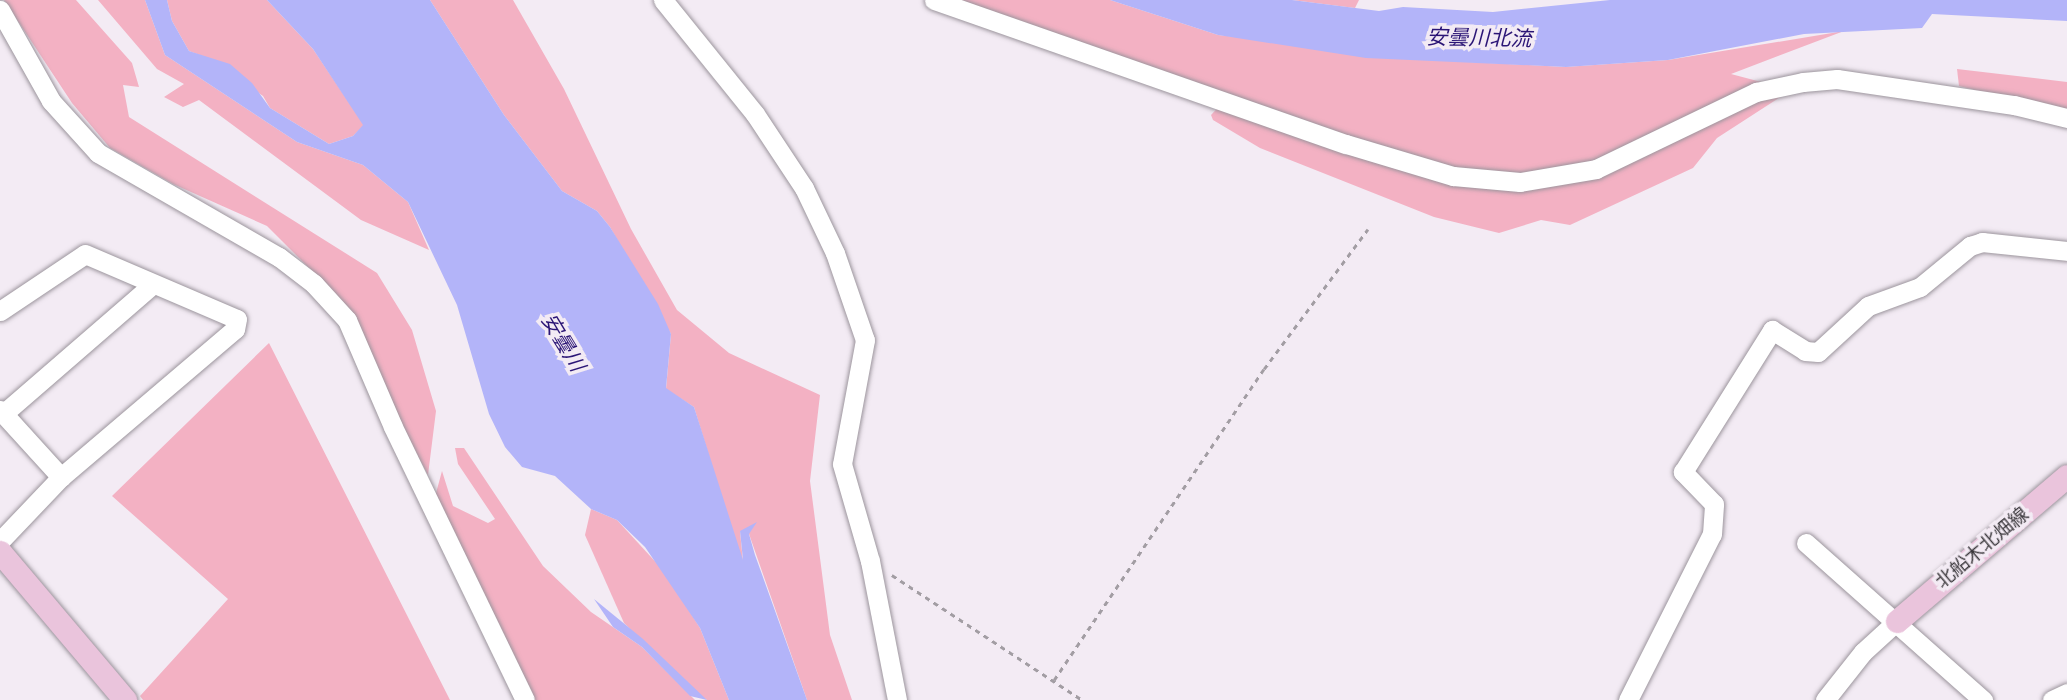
<!DOCTYPE html>
<meta charset="utf-8">
<style>
body{margin:0}
#map{position:relative;width:2067px;height:700px;overflow:hidden;background:#f3ebf4;font-family:Quicksand,"Noto Sans JP",sans-serif}
div>[style]{position:absolute}
.green>*{inset:0;background:#f3b1c3}
.water>*{inset:0;background:#b3b4f9}
.path>*{height:2.5px;margin-top:-1.25px;transform-origin:0;background:repeating-linear-gradient(90deg,#a29da3 0 5px,transparent 0 10px)}
.roads{filter:drop-shadow(0 0 2px #9c959d) drop-shadow(0 0 2px #9c959d)}
.minor>*{height:19px;margin:-9.5px;padding:0 9.5px;transform-origin:9.5px;border-radius:9.5px;background:#fff}
.major>*{height:23px;margin:-11.5px;padding:0 11.5px;transform-origin:11.5px;border-radius:11.5px;background:#eac4dc}
span{translate:-50% -50%;white-space:nowrap;text-align:center;line-height:1.15;-webkit-text-stroke:7px #f3ebf4;paint-order:stroke}
.street-label{font-size:19px;color:#3c393d}
.water-label{font-size:21px;color:#2b1576;font-style:italic}
</style>
<div id="map">
<div class="green">
<i style="clip-path:polygon(4px 0,76px 0,132px 63px,139px 87px,123px 85px,129px 117px,377px 273px,412px 330px,436px 411px,428px 475px,329px 288px,267px 226px,173px 184px,110px 148px,72px 103px)"></i>
<i style="clip-path:polygon(98px 0,145px 0,165px 55px,297px 142px,363px 165px,408px 202px,429px 250px,361px 220px,199px 100px,183px 107px,164px 97px,184px 84px,157px 69px)"></i>
<i style="clip-path:polygon(167px 0,267px 0,313px 49px,364px 125px,353px 136px,329px 144px,270px 108px,263px 96px,208px 58px,189px 51px,172px 21px)"></i>
<i style="clip-path:polygon(430px 0,513px 0,564px 89px,631px 229px,677px 310px,729px 353px,820px 395px,810px 481px,830px 635px,852px 700px,807px 700px,749px 534px,740px 531px,743px 562px,737px 547px,694px 407px,666px 389px,671px 334px,610px 227px,597px 211px,562px 191px,504px 115px)"></i>
<i style="clip-path:polygon(956px 0,1110px 0,1218px 35px,1469px 62px,1565px 67px,1668px 60px,1844px 31px,1731px 74px,1791px 90px,1717px 138px,1693px 168px,1570px 225px,1541px 220px,1499px 233px,1434px 217px,1260px 148px,1213px 120px,1211px 115px,1229px 96px)"></i>
<i style="clip-path:polygon(1292px 0,1359px 0,1355px 8px)"></i>
<i style="clip-path:polygon(1957px 69px,2067px 82px,2067px 113px,1959px 86px)"></i>
<i style="clip-path:polygon(269px 343px,450px 700px,143px 700px,140px 696px,228px 599px,112px 496px)"></i>
<i style="clip-path:polygon(455px 448px,464px 448px,543px 566px,591px 612px,642px 647px,695px 700px,520px 700px,429px 519px,442px 471px,453px 506px,488px 523px,495px 519px,458px 464px)"></i>
<i style="clip-path:polygon(591px 509px,617px 520px,663px 570px,700px 628px,729px 700px,707px 700px,696px 693px,624px 623px,585px 535px)"></i>
</div>
<div class="water">
<i style="clip-path:polygon(145px 0,167px 0,172px 21px,189px 51px,230px 64px,252px 83px,270px 108px,329px 144px,353px 136px,363px 125px,313px 49px,267px 0,430px 0,504px 115px,562px 191px,597px 211px,610px 227px,658px 304px,671px 334px,666px 388px,694px 407px,743px 560px,740px 531px,757px 522px,749px 534px,755px 555px,807px 700px,729px 700px,700px 628px,645px 547px,617px 520px,591px 509px,555px 476px,522px 467px,505px 447px,489px 414px,457px 305px,408px 202px,363px 165px,297px 142px,165px 55px)"></i>
<i style="clip-path:polygon(1110px 0,1292px 0,1379px 11px,1403px 7px,1493px 12px,1610px 0,2067px 0,2067px 21px,1932px 14px,1922px 28px,1804px 34px,1668px 60px,1566px 67px,1366px 58px,1218px 35px)"></i>
<i style="clip-path:polygon(594px 599px,643px 639px,707px 700px,690px 696px,642px 647px,613px 627px)"></i>
</div>
<div class="path">
<i style="left:892px;top:575px;width:227px;rotate:33.3deg"></i>
<i style="left:1054px;top:680px;width:375px;rotate:-56deg"></i>
<i style="left:1264px;top:369px;width:174px;rotate:-53.4deg"></i>
</div>
<div class="roads">
<div class="minor">
<i style="left:663px;top:0;width:146px;rotate:51.1deg"></i>
<i style="left:755px;top:114px;width:89px;rotate:56.5deg"></i>
<i style="left:804px;top:188px;width:72px;rotate:64.5deg"></i>
<i style="left:835px;top:253px;width:92px;rotate:71deg"></i>
<i style="left:865px;top:340px;width:126px;rotate:100.5deg"></i>
<i style="left:842px;top:464px;width:101px;rotate:73.9deg"></i>
<i style="left:870px;top:561px;width:142px;rotate:79deg"></i>
<i style="left:934px;top:0;width:436px;rotate:19.3deg"></i>
<i style="left:1346px;top:144px;width:112px;rotate:16.7deg"></i>
<i style="left:1453px;top:176px;width:67px;rotate:5.1deg"></i>
<i style="left:1520px;top:182px;width:77px;rotate:-9.7deg"></i>
<i style="left:1596px;top:169px;width:178px;rotate:-25.7deg"></i>
<i style="left:1756px;top:92px;width:48px;rotate:-12deg"></i>
<i style="left:1803px;top:82px;width:34px;rotate:-5deg"></i>
<i style="left:1837px;top:79px;width:179px;rotate:8.4deg"></i>
<i style="left:2014px;top:105px;width:55px;rotate:13.8deg"></i>
<i style="left:0;top:10px;width:104px;rotate:60.7deg"></i>
<i style="left:51px;top:101px;width:70px;rotate:47.9deg"></i>
<i style="left:98px;top:153px;width:209px;rotate:29.9deg"></i>
<i style="left:279px;top:257px;width:44px;rotate:37.6deg"></i>
<i style="left:314px;top:284px;width:49px;rotate:47.5deg"></i>
<i style="left:347px;top:320px;width:116px;rotate:66.7deg"></i>
<i style="left:393px;top:427px;width:303px;rotate:64.2deg"></i>
<i style="left:0;top:311px;width:102px;rotate:-33.8deg"></i>
<i style="left:85px;top:254px;width:165px;rotate:23.2deg"></i>
<i style="left:237px;top:319px;width:10px;rotate:101deg"></i>
<i style="left:235px;top:329px;width:228px;rotate:139.6deg"></i>
<i style="left:61px;top:477px;width:88px;rotate:133.6deg"></i>
<i style="left:0;top:410px;width:91px;rotate:47.7deg"></i>
<i style="left:3px;top:414px;width:198px;rotate:-40.9deg"></i>
<i style="left:1806px;top:543px;width:237px;rotate:41.6deg"></i>
<i style="left:1628px;top:700px;width:186px;rotate:-63.2deg"></i>
<i style="left:1712px;top:534px;width:30px;rotate:-86deg"></i>
<i style="left:1714px;top:504px;width:45px;rotate:-134.1deg"></i>
<i style="left:1683px;top:472px;width:168px;rotate:-57.9deg"></i>
<i style="left:1772px;top:330px;width:39px;rotate:32deg"></i>
<i style="left:1805px;top:351px;width:13px;rotate:4deg"></i>
<i style="left:1818px;top:352px;width:68px;rotate:-42.6deg"></i>
<i style="left:1868px;top:306px;width:55px;rotate:-20.1deg"></i>
<i style="left:1920px;top:287px;width:65px;rotate:-39.4deg"></i>
<i style="left:1970px;top:246px;width:13px;rotate:-18deg"></i>
<i style="left:1982px;top:242px;width:85px;rotate:6deg"></i>
<i style="left:1825px;top:700px;width:61px;rotate:-51.6deg"></i>
<i style="left:1863px;top:652px;width:46px;rotate:-42.4deg"></i>
<i style="left:2052px;top:700px;width:17px;rotate:-25deg"></i>
</div>
<div class="major">
<i style="left:0;top:552px;width:194px;rotate:49.8deg"></i>
<i style="left:1897px;top:621px;width:223px;rotate:-40.5deg"></i>
</div>
</div>
<div class="street-label">
<span style="left:1982px;top:548px;rotate:-40deg">北船木北畑線</span>
</div>
<div class="water-label">
<span style="left:1479px;top:37px;rotate:1deg">安曇川北流</span>
<span style="left:564px;top:342px;rotate:59deg">安曇川</span>
</div>
</div>
